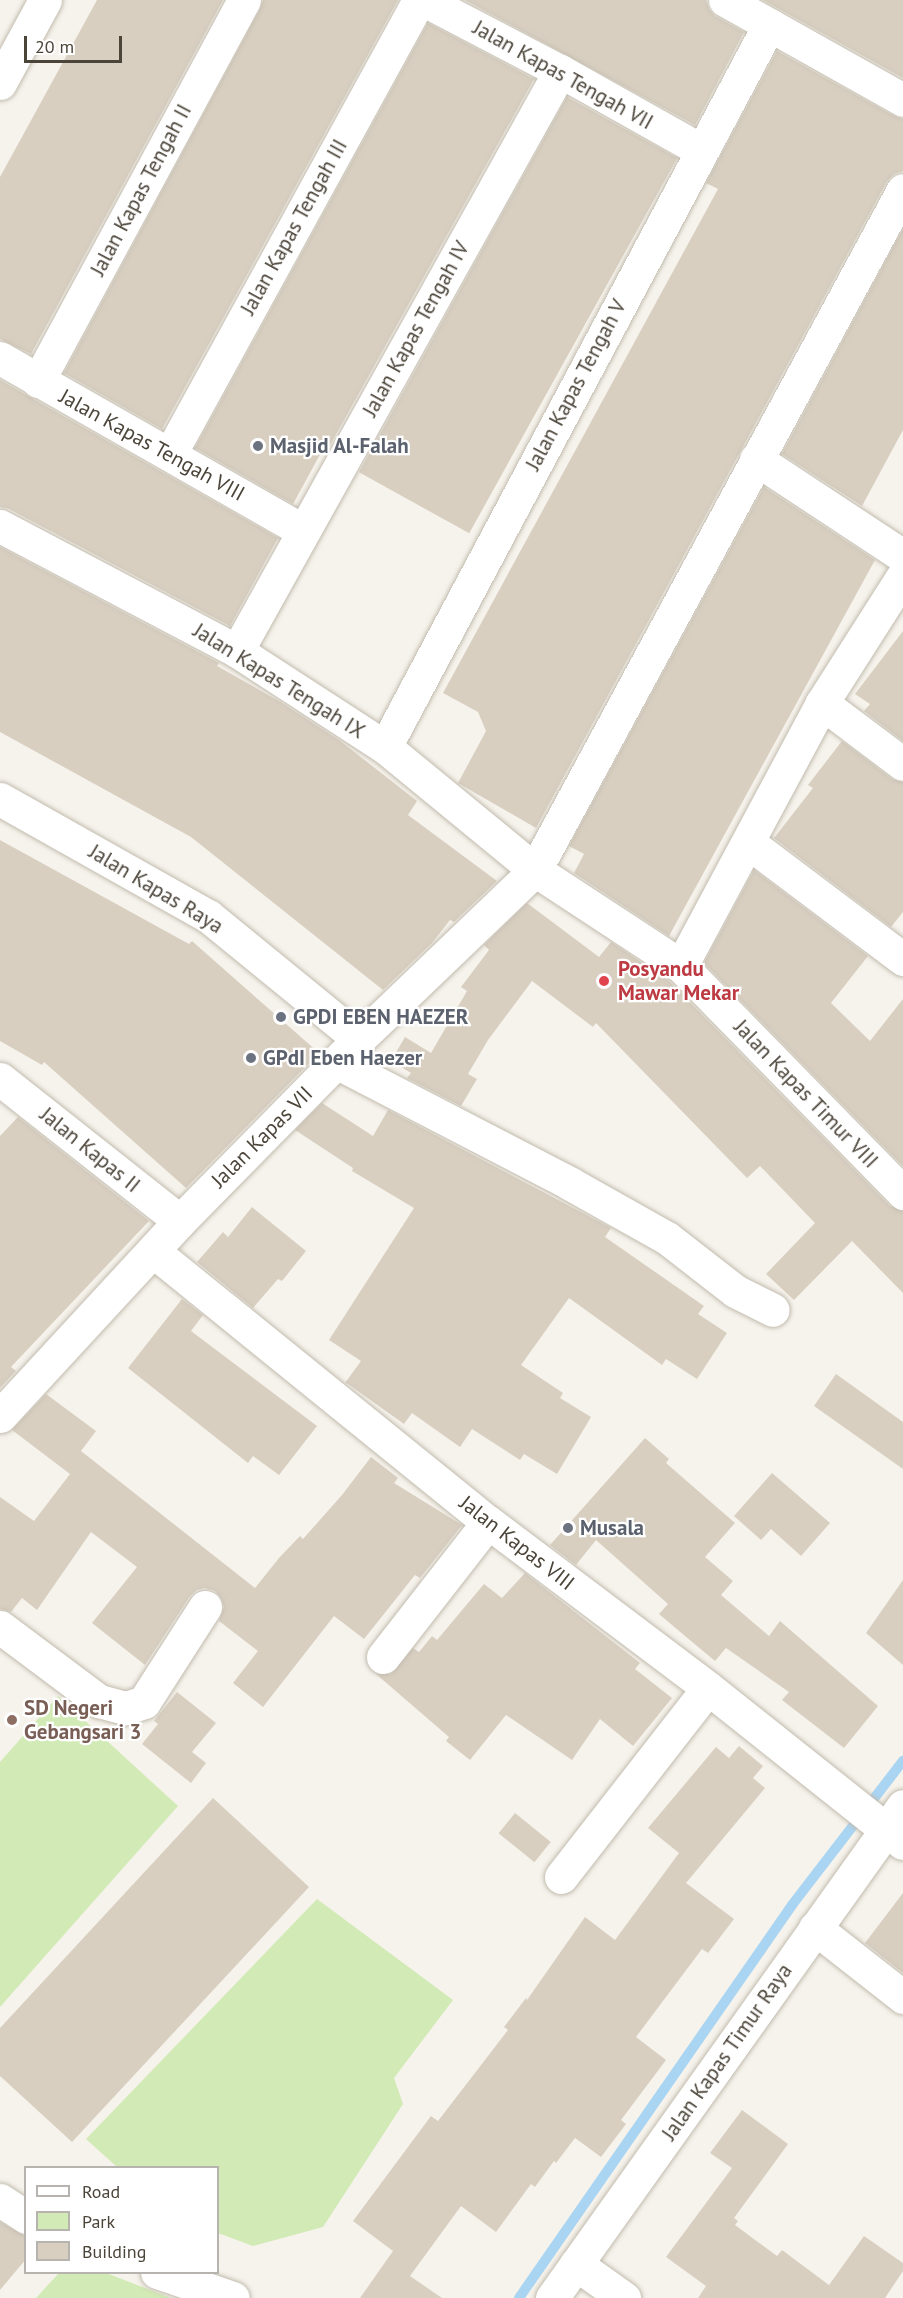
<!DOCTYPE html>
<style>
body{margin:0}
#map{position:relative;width:903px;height:2298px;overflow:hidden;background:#f6f3ec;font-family:"PT Sans",sans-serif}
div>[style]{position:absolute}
.green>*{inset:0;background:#d2eab5}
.stream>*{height:10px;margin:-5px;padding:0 5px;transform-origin:5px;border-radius:5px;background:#a9d4f2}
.building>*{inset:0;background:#d8cfc1;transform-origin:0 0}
.roads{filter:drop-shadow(0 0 2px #c2bbae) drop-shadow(0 0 2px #c2bbae)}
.minor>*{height:33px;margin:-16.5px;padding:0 16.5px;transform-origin:16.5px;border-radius:16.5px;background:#fff}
.dots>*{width:16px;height:16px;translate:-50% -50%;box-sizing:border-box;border:3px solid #fff;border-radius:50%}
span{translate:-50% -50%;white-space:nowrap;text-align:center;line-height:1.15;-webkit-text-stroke:4.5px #fff;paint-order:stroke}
.street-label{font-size:21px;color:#4b4439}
.worship-label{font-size:21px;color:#5b616d;font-weight:700}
.left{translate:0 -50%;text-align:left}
.health-label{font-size:21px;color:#be3a42;font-weight:700}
.education-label{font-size:21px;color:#785e54;font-weight:700}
.legend{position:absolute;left:24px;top:2166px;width:195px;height:108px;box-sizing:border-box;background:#fff;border:2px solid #b7b4b0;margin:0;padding:8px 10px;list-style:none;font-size:18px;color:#4b4439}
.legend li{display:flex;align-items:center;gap:12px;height:30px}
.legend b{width:30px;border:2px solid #b7b4b0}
.scale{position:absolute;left:24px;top:36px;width:98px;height:27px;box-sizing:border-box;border:3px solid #4b4439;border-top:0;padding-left:8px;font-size:18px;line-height:21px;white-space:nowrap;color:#4b4439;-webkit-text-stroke:4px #fff;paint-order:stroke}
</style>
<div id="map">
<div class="green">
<i style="clip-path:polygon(58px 1696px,178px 1806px,0 2007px,0 1762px)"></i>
<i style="clip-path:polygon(317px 1899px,453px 2000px,394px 2078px,403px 2104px,323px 2227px,253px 2246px,218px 2233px,218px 2168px,117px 2167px,86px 2139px)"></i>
<i style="clip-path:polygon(59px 2273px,106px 2273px,171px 2298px,36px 2298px)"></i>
</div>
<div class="stream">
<i style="left:519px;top:2298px;width:479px;rotate:-55.2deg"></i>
<i style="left:792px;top:1905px;width:182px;rotate:-52.4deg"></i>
</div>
<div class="building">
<i style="clip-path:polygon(97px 0,223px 0,31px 354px,0 339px,0 177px)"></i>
<i style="clip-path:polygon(263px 0,398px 0,162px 429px,64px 373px,260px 9px)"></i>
<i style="clip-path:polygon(465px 0,706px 0,709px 9px,715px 16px,744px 32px,695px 125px)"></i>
<i style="clip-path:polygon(763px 0,903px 0,903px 78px)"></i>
<i style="clip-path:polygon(428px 23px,534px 79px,325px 454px,322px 451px,293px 504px,195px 448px)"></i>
<i style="clip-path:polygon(777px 51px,894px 116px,903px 119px,903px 171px,894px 174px,887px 181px,536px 828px,458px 783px,486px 731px,478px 712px,443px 693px,718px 189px,706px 183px)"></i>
<i style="left:567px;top:97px;width:126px;height:429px;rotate:29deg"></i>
<i style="clip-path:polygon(903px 229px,903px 430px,862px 506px,782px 454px)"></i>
<i style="clip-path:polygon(0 380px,278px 538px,230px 626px,9px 509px,0 507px)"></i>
<i style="clip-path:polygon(764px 487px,875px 560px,669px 936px,574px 873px,584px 854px,569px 846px)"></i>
<i style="clip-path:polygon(0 547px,219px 663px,217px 666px,279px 701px,339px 740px,417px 801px,408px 815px,497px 881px,454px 922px,450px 920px,432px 943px,383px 990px,191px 837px,0 732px)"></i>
<i style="clip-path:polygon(903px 631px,903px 741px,864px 711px,870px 704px,855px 694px)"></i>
<i style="clip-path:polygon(842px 741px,892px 779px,903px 782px,903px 912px,891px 927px,774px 838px,813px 788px,808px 785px)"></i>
<i style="clip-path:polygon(0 840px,189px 944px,192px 941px,319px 1053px,186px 1188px,44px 1062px,42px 1065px,0 1041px)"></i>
<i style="clip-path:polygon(754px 870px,868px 956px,831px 1003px,870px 1041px,903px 999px,903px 1166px,704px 963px)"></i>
<i style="clip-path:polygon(527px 903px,599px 957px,611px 942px,669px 981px,890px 1206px,903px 1211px,903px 1293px,852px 1241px,794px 1300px,766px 1274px,815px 1223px,760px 1166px,747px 1178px,596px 1023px,593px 1027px,532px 981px,488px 1040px,468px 1074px,477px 1079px,461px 1106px,407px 1078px,411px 1073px,391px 1061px,405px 1037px,431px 1053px,467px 991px,461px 987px,489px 950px,484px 945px)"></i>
<i style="clip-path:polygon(322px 1103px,373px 1136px,388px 1110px,611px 1228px,605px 1237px,704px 1306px,698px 1314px,727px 1333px,697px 1379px,666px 1359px,662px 1365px,569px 1298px,521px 1365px,563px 1393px,560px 1398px,591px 1417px,557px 1474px,524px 1454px,520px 1460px,472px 1429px,460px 1447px,412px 1413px,404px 1424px,348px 1384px,345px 1383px,361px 1361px,329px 1340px,414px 1208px,352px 1171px,353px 1168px,295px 1130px)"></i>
<i style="clip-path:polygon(18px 1117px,149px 1221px,11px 1367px,16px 1371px,0 1388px,0 1136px)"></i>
<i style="clip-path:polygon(252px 1207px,306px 1251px,282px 1281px,278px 1279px,253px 1308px,197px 1262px,223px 1232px,228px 1237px)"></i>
<i style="clip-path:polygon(182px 1299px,203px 1315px,191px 1331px,317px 1426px,279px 1475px,253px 1456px,248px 1463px,128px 1368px)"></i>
<i style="clip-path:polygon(836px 1374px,903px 1422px,903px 1469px,814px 1406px)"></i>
<i style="clip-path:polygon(46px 1394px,96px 1431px,81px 1451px,255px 1588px,279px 1558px,300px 1536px,303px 1539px,342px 1495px,371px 1457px,398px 1478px,394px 1483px,462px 1525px,420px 1578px,415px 1575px,364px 1639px,334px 1616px,263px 1707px,233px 1683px,258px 1651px,219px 1621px,224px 1607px,221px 1598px,215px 1591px,205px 1588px,197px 1590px,190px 1596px,145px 1665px,92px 1623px,137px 1567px,91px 1532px,37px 1610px,22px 1598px,11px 1612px,0 1609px,0 1497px,34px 1521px,70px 1474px,12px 1430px)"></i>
<i style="clip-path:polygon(645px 1438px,669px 1459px,666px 1463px,735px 1523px,705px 1557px,733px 1581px,721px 1595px,769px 1636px,780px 1621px,878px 1706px,844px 1748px,782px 1700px,789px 1692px,726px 1648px,715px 1661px,685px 1636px,659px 1614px,668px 1604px,596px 1540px,576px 1565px,550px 1545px)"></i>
<i style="clip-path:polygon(772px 1473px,830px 1523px,801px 1556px,771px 1529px,761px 1540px,734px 1516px)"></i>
<i style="clip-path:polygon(525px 1573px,640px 1663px,635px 1669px,672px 1698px,633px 1746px,600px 1719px,572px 1760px,506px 1715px,470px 1760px,446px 1741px,449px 1737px,376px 1674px,391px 1674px,413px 1648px,419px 1652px,432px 1636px,437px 1640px,484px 1584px,502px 1598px)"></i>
<i style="clip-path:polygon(903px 1580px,903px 1665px,866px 1633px)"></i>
<i style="clip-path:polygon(177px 1692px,216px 1723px,192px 1752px,206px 1763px,191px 1783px,142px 1744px,158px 1724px,154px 1721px)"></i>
<i style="clip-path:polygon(739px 1746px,763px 1766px,753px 1778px,765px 1788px,686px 1883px,734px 1919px,708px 1953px,702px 1949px,636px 2037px,666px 2060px,621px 2120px,626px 2124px,601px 2157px,575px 2138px,556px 2163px,554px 2161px,535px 2187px,531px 2184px,496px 2232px,461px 2206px,410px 2276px,442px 2298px,360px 2298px,393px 2251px,353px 2221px,431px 2116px,438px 2121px,508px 2030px,504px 2027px,526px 1998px,527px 2000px,585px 1917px,615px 1940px,679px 1853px,648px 1828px,716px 1747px,729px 1758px)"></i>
<i style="clip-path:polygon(213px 1798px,309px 1887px,72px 2142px,0 2076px,0 2028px)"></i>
<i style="left:515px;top:1813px;width:46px;height:26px;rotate:39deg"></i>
<i style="clip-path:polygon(903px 1893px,903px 1973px,865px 1943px)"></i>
<i style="clip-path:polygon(742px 2110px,788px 2144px,734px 2218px,738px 2221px,735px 2225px,777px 2256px,782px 2250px,829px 2285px,864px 2236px,903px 2263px,903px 2271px,885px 2298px,698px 2298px,706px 2286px,666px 2257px,732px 2168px,710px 2153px)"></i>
<i style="clip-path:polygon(0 2222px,26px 2236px,26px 2259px,0 2290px)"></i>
</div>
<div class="roads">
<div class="minor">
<i style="left:424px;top:0;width:153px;rotate:27.6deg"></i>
<i style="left:560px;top:71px;width:162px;rotate:29.3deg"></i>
<i style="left:725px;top:0;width:204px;rotate:29.3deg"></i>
<i style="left:0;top:83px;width:94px;rotate:-61.5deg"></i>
<i style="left:0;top:358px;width:349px;rotate:29.7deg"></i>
<i style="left:38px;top:381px;width:433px;rotate:-61.6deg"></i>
<i style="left:170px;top:454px;width:518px;rotate:-61.26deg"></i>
<i style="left:756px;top:459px;width:176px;rotate:33.4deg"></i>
<i style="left:0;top:526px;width:268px;rotate:27.8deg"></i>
<i style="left:237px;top:651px;width:176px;rotate:33deg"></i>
<i style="left:385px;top:747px;width:194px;rotate:39.4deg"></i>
<i style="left:535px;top:870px;width:175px;rotate:33.3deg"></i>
<i style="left:681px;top:966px;width:318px;rotate:45.6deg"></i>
<i style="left:237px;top:651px;width:664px;rotate:-60.89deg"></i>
<i style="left:822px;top:703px;width:101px;rotate:37deg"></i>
<i style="left:385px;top:747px;width:818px;rotate:-61.99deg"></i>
<i style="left:0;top:799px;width:239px;rotate:29.4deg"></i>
<i style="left:208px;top:916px;width:195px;rotate:39.2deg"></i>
<i style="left:749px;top:843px;width:193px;rotate:37deg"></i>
<i style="left:681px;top:966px;width:298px;rotate:-61.8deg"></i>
<i style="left:822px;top:703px;width:151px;rotate:-57.5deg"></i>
<i style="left:336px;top:1062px;width:263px;rotate:27.4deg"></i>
<i style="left:569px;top:1183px;width:112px;rotate:29.3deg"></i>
<i style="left:667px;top:1238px;width:86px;rotate:37.9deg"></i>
<i style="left:735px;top:1291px;width:42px;rotate:26.6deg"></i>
<i style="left:0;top:1079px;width:229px;rotate:38.3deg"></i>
<i style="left:153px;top:1251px;width:431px;rotate:39deg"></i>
<i style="left:488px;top:1522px;width:276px;rotate:37deg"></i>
<i style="left:708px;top:1688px;width:249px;rotate:38.5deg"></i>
<i style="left:0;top:1416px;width:265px;rotate:-47.3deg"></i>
<i style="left:180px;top:1221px;width:255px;rotate:-45.5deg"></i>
<i style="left:359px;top:1039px;width:244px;rotate:-43.8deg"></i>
<i style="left:535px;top:870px;width:773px;rotate:-61.58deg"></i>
<i style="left:0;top:1627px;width:124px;rotate:36.8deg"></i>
<i style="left:99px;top:1701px;width:28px;rotate:15deg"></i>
<i style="left:126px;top:1708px;width:19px;rotate:-18deg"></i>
<i style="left:144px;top:1702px;width:113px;rotate:-57.3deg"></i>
<i style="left:383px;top:1657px;width:171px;rotate:-52.1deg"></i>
<i style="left:561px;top:1877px;width:239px;rotate:-52.1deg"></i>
<i style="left:815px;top:1928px;width:112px;rotate:38.1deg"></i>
<i style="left:0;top:2200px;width:31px;rotate:33deg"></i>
<i style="left:576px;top:2264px;width:59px;rotate:35.3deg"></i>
<i style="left:157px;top:2272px;width:80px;rotate:18.9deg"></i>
<i style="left:552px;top:2298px;width:604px;rotate:-54.5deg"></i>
</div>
</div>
<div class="dots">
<i style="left:258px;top:446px;background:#6b7280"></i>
<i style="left:604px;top:981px;background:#e0444e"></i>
<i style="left:281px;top:1017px;background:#6b7280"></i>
<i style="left:251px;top:1058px;background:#6b7280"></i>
<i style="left:568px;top:1528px;background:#6b7280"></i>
<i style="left:12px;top:1720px;background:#8d6e63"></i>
</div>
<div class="street-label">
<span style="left:563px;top:75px;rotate:29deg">Jalan Kapas Tengah VII</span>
<span style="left:141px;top:190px;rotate:-62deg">Jalan Kapas Tengah II</span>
<span style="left:294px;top:227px;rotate:-61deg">Jalan Kapas Tengah III</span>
<span style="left:416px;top:329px;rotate:-61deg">Jalan Kapas Tengah IV</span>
<span style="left:576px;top:385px;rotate:-62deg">Jalan Kapas Tengah V</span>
<span style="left:152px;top:445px;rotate:29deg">Jalan Kapas Tengah VIII</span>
<span style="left:279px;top:681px;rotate:32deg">Jalan Kapas Tengah IX</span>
<span style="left:156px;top:889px;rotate:31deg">Jalan Kapas Raya</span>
<span style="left:806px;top:1094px;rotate:46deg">Jalan Kapas Timur VIII</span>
<span style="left:262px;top:1137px;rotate:-45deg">Jalan Kapas VII</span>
<span style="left:90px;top:1150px;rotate:39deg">Jalan Kapas II</span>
<span style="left:517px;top:1543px;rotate:38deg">Jalan Kapas VIII</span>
<span style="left:727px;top:2052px;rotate:-55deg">Jalan Kapas Timur Raya</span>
</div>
<div class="worship-label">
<span class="left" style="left:270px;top:446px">Masjid Al-Falah</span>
<span class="left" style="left:293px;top:1017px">GPDI EBEN HAEZER</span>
<span class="left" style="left:263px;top:1058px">GPdI Eben Haezer</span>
<span class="left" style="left:580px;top:1528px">Musala</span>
</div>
<div class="health-label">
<span class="left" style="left:618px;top:981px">Posyandu<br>Mawar Mekar</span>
</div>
<div class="education-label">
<span class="left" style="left:24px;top:1720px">SD Negeri<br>Gebangsari 3</span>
</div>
<ul class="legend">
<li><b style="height:8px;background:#fff"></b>Road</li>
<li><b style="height:16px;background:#d2eab5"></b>Park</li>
<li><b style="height:16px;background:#d8cfc1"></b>Building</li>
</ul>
<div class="scale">20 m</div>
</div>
